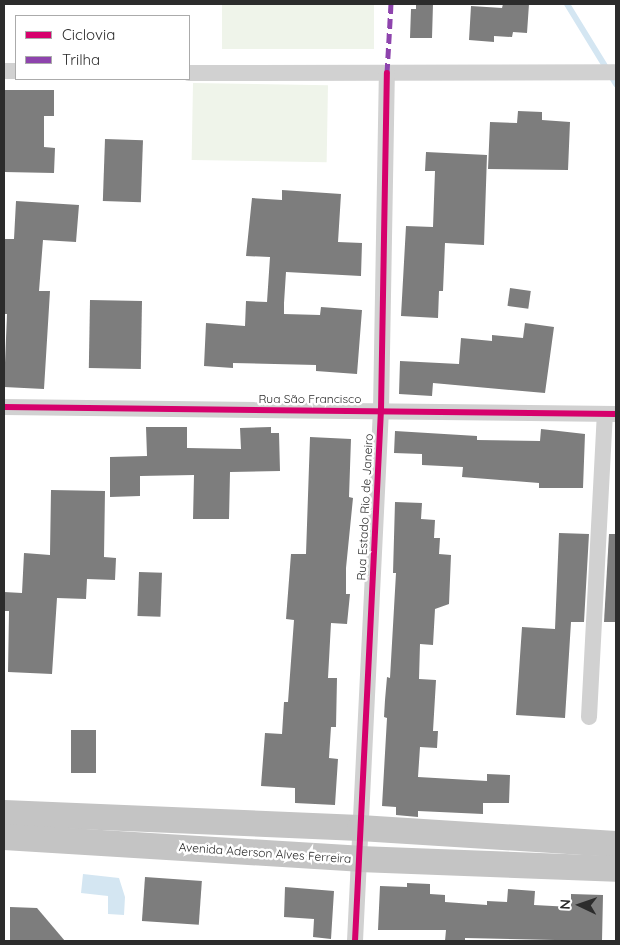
<!DOCTYPE html>
<meta charset="utf-8">
<style>
body{margin:0}
#map{position:relative;width:620px;height:945px;overflow:hidden;background:#fff;font-family:Quicksand,sans-serif}
div>[style]{position:absolute}
.green>*{inset:0;background:#eff4ea;transform-origin:0 0}
.water>*{inset:0;background:#d4e6f2}
.stream>*{height:6px;margin:-3px;padding:0 3px;transform-origin:3px;border-radius:3px;background:#d4e6f2}
.building>*{inset:0;background:#7d7d7d;transform-origin:0 0}
.street>*{height:16px;margin:-8px;padding:0 8px;transform-origin:8px;border-radius:8px;background:#d1d1d1}
.primary>*{height:26px;margin:-13px;padding:0 13px;transform-origin:13px;border-radius:13px;background:#c4c4c4}
.quiet>*{height:5px;margin-top:-2.5px;transform-origin:0;background:repeating-linear-gradient(90deg,#8e44ad 0 10px,transparent 0 15px)}
.cycleway>*{height:6px;margin:-3px;padding:0 3px;transform-origin:3px;border-radius:3px;background:#d6006c}
span{translate:-50% -50%;white-space:nowrap;text-align:center;line-height:1.15;-webkit-text-stroke:5px #fff;paint-order:stroke}
.street-label{font-size:12px;color:#2c2c2c}
.frame{position:absolute;inset:0;border:5px solid #2c2c2c;pointer-events:none}
.legend{position:absolute;left:15px;top:15px;width:175px;height:65px;box-sizing:border-box;background:#fff;border:1px solid #ababab;margin:0;padding:6px 9px;list-style:none;font-size:15px;color:#2c2c2c}
.legend li{display:flex;align-items:center;gap:10px;height:25px}
.legend b{width:25px;border:1px solid #ababab}
.north{position:absolute;left:555px;top:880px;width:50px;height:50px;-webkit-text-stroke:4px #fff;paint-order:stroke;rotate:273deg;font-size:14px;font-weight:700;line-height:20px;text-align:center;color:#2c2c2c}
.north::after{content:'';display:block;margin:auto;width:18px;height:22px;background:#2c2c2c;clip-path:polygon(50% 0,100% 100%,50% 72%,0 100%)}
</style>
<div id="map">
<div class="green">
<i style="left:222px;top:4px;width:152px;height:45px"></i>
<i style="left:193px;top:83px;width:135px;height:77px;rotate:1deg"></i>
</div>
<div class="water">
<i style="clip-path:polygon(83px 874px,119px 878px,125px 897px,124px 915px,108px 914px,108px 896px,81px 893px)"></i>
</div>
<div class="stream">
<i style="left:567px;top:4px;width:94px;rotate:58.5deg"></i>
</div>
<div class="building">
<i style="clip-path:polygon(416px 4px,433px 4px,432px 38px,410px 38px,411px 9px,416px 9px)"></i>
<i style="clip-path:polygon(503px 4px,529px 4px,527px 33px,513px 32px,512px 37px,494px 36px,494px 42px,469px 40px,471px 6px,502px 8px)"></i>
<i style="clip-path:polygon(4px 90px,54px 90px,54px 116px,44px 116px,44px 147px,55px 148px,54px 173px,4px 172px)"></i>
<i style="clip-path:polygon(518px 111px,542px 112px,542px 120px,570px 122px,568px 170px,488px 169px,490px 122px,517px 123px)"></i>
<i style="left:105px;top:139px;width:38px;height:62px;rotate:2deg"></i>
<i style="clip-path:polygon(426px 152px,487px 155px,484px 245px,445px 243px,443px 291px,439px 291px,438px 318px,401px 316px,406px 226px,433px 227px,435px 171px,425px 171px)"></i>
<i style="clip-path:polygon(282px 190px,341px 194px,338px 242px,362px 243px,361px 276px,286px 272px,284px 303px,284px 314px,320px 315px,321px 307px,362px 310px,357px 374px,316px 371px,316px 365px,233px 363px,233px 368px,204px 366px,206px 323px,245px 326px,246px 301px,267px 302px,270px 257px,246px 256px,252px 198px,282px 200px)"></i>
<i style="clip-path:polygon(16px 201px,79px 205px,76px 242px,43px 240px,39px 291px,50px 291px,44px 389px,4px 387px,7px 314px,4px 314px,4px 239px,14px 239px)"></i>
<i style="left:510px;top:288px;width:21px;height:18px;rotate:8deg"></i>
<i style="left:90px;top:300px;width:52px;height:68px;rotate:1deg"></i>
<i style="clip-path:polygon(525px 323px,554px 327px,545px 393px,433px 383px,432px 396px,399px 394px,400px 361px,459px 364px,461px 338px,492px 341px,492px 335px,523px 338px)"></i>
<i style="clip-path:polygon(146px 427px,187px 427px,187px 448px,241px 449px,240px 428px,271px 427px,271px 433px,279px 433px,280px 471px,230px 472px,229px 519px,193px 519px,194px 475px,140px 476px,140px 496px,110px 497px,110px 457px,147px 456px)"></i>
<i style="clip-path:polygon(541px 429px,585px 434px,583px 488px,539px 488px,539px 483px,462px 477px,463px 467px,422px 465px,422px 454px,394px 453px,395px 431px,477px 436px,477px 440px,540px 441px)"></i>
<i style="clip-path:polygon(310px 437px,351px 439px,349px 497px,353px 498px,346px 568px,346px 594px,350px 594px,347px 624px,331px 623px,328px 678px,337px 678px,336px 727px,331px 727px,329px 758px,338px 759px,335px 805px,295px 803px,295px 788px,261px 786px,265px 733px,282px 734px,284px 702px,288px 702px,294px 620px,286px 619px,291px 554px,306px 554px)"></i>
<i style="clip-path:polygon(51px 490px,105px 491px,104px 557px,116px 558px,115px 580px,87px 579px,86px 599px,57px 598px,52px 674px,8px 672px,9px 611px,4px 611px,4px 592px,22px 593px,24px 553px,50px 555px)"></i>
<i style="clip-path:polygon(395px 502px,422px 503px,421px 519px,435px 520px,434px 538px,440px 538px,439px 554px,451px 555px,449px 604px,435px 609px,433px 645px,420px 644px,419px 679px,436px 680px,433px 731px,438px 731px,437px 748px,420px 747px,418px 777px,487px 781px,487px 774px,510px 775px,509px 803px,483px 803px,483px 814px,418px 811px,418px 817px,396px 815px,396px 807px,382px 806px,387px 718px,384px 717px,385px 700px,387px 677px,390px 678px,396px 573px,393px 573px)"></i>
<i style="clip-path:polygon(559px 533px,589px 534px,584px 622px,571px 622px,565px 718px,516px 715px,522px 627px,555px 629px)"></i>
<i style="clip-path:polygon(609px 534px,616px 534px,616px 622px,604px 622px)"></i>
<i style="left:139px;top:572px;width:23px;height:44px;rotate:2deg"></i>
<i style="left:71px;top:730px;width:25px;height:43px"></i>
<i style="left:145px;top:877px;width:57px;height:44px;rotate:4deg"></i>
<i style="clip-path:polygon(407px 883px,430px 884px,430px 894px,445px 895px,445px 902px,487px 905px,487px 901px,507px 902px,508px 889px,535px 891px,534px 905px,571px 907px,571px 894px,603px 895px,602px 941px,465px 938px,465px 941px,445px 941px,446px 930px,378px 930px,380px 886px,407px 887px)"></i>
<i style="clip-path:polygon(285px 887px,334px 891px,331px 939px,313px 937px,314px 919px,284px 917px)"></i>
<i style="clip-path:polygon(10px 907px,37px 908px,65px 941px,10px 941px)"></i>
</div>
<div class="street">
<i style="left:4px;top:71px;width:12px"></i>
<i style="left:189px;top:73px;width:427px;rotate:-0.1deg"></i>
<i style="left:4px;top:407px;width:612px;rotate:0.66deg"></i>
<i style="left:589px;top:717px;width:303px;rotate:-87deg"></i>
<i style="left:355px;top:941px;width:532px;rotate:-87.2deg"></i>
<i style="left:381px;top:410px;width:337px;rotate:-89deg"></i>
</div>
<div class="primary">
<i style="left:4px;top:813px;width:356px;rotate:2.4deg"></i>
<i style="left:360px;top:828px;width:256px;rotate:3.6deg"></i>
<i style="left:4px;top:837px;width:356px;rotate:3.5deg"></i>
<i style="left:359px;top:859px;width:257px;rotate:2.2deg"></i>
</div>
<div class="quiet">
<i style="left:387px;top:73px;width:69px;rotate:-86.7deg"></i>
</div>
<div class="cycleway">
<i style="left:4px;top:407px;width:612px;rotate:0.66deg"></i>
<i style="left:355px;top:941px;width:532px;rotate:-87.2deg"></i>
<i style="left:381px;top:410px;width:337px;rotate:-89deg"></i>
</div>
<div class="street-label">
<span style="left:310px;top:399px">Rua São Francisco</span>
<span style="left:365px;top:507px;rotate:-87deg">Rua Estado Rio de Janeiro</span>
<span style="left:265px;top:853px;rotate:4deg">Avenida Aderson Alves Ferreira</span>
</div>
<div class="frame"></div>
<ul class="legend">
<li><b style="height:6px;background:#d6006c"></b>Ciclovia</li>
<li><b style="height:6px;background:#8e44ad"></b>Trilha</li>
</ul>
<div class="north">N</div>
</div>
